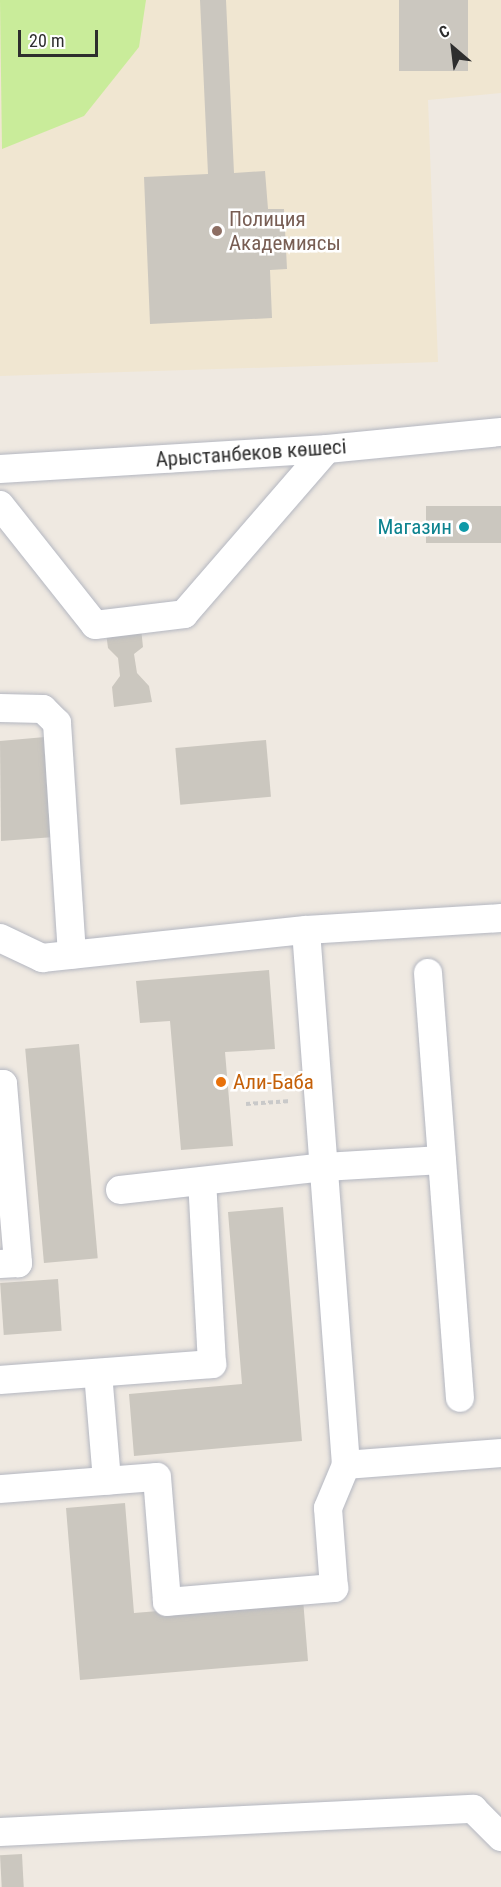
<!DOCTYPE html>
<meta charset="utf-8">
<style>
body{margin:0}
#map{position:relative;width:501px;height:1887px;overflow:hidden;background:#efe9e1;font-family:"Roboto Condensed",sans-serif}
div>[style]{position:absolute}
.education>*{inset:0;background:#f0e6d1}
.pitch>*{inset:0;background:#c9ec9a}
.building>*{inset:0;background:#cbc7bf;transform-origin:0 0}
.path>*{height:4px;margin-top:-2px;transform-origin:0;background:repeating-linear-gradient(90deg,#c9c9c9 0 4.5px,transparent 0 7.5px)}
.roads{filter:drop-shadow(0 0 2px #b4b7c1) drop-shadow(0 0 2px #b4b7c1)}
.minor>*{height:28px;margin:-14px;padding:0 14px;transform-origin:14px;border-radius:14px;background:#fff}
.dots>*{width:16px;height:16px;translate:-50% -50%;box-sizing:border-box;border:3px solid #fff;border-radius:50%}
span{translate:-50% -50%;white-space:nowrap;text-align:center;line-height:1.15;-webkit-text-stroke:5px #fff;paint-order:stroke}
.education-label{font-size:21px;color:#785e54}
.left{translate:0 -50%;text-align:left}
.street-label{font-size:21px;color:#2e2e2e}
.culture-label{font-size:21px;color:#0d838f}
.right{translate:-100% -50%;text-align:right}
.food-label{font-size:21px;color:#c56008}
.north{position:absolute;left:423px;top:18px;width:60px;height:60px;-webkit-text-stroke:4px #fff;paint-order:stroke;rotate:332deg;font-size:16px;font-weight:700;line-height:24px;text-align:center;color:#2e2e2e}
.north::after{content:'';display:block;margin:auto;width:21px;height:27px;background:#2e2e2e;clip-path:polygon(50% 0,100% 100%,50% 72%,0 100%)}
.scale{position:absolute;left:18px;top:30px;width:80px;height:27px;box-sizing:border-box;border:3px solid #2e2e2e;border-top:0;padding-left:8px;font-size:18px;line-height:21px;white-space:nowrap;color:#2e2e2e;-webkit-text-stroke:4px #fff;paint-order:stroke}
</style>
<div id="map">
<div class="education">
<i style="clip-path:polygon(0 0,501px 0,501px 93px,428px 100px,438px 362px,0 376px)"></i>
</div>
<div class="pitch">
<i style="clip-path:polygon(0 0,146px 0,139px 47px,84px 116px,2px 149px)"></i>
</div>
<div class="building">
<i style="clip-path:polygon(200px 0,226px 0,234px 173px,265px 171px,268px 209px,284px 209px,287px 269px,270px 270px,272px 318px,150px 324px,144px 177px,208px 174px)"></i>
<i style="left:399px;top:0;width:69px;height:71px"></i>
<i style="left:501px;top:506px;width:37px;height:75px;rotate:90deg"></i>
<i style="clip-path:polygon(141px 628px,143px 647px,134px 654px,137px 673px,149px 686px,152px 702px,114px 707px,112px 687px,120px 676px,118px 658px,108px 648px,106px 633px)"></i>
<i style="clip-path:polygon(45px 737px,54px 837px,1px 841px,0 741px)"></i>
<i style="left:266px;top:740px;width:57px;height:91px;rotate:85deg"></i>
<i style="clip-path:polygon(269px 970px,275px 1049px,225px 1052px,233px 1146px,181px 1150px,170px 1021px,140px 1023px,136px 981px)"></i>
<i style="left:79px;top:1044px;width:215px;height:54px;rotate:85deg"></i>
<i style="clip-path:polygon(283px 1207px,302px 1441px,134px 1456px,129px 1394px,242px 1384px,228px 1212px)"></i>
<i style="left:58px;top:1279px;width:52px;height:58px;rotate:86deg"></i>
<i style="clip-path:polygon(125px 1503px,134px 1613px,303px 1599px,308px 1661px,80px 1680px,66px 1508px)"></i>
<i style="left:22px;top:1854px;width:33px;height:22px;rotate:87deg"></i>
</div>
<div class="path">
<i style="left:246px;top:1104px;width:45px;rotate:-3.8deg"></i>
</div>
<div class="roads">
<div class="minor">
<i style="left:0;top:469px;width:328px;rotate:-3.5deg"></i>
<i style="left:327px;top:449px;width:175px;rotate:-5.6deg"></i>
<i style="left:0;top:505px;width:153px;rotate:51.6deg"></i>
<i style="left:95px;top:625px;width:90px;rotate:-7deg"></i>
<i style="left:184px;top:614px;width:218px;rotate:-49.1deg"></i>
<i style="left:0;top:708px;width:43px;rotate:1.3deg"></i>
<i style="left:43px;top:709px;width:20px;rotate:45deg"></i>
<i style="left:57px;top:723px;width:232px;rotate:86.3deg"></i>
<i style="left:0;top:938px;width:47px;rotate:25.5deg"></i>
<i style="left:42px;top:958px;width:265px;rotate:-6.1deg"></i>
<i style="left:306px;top:930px;width:195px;rotate:-3.5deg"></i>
<i style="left:428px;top:973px;width:426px;rotate:85.7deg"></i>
<i style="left:0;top:1084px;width:3px"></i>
<i style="left:3px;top:1084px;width:180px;rotate:85.2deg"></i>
<i style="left:18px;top:1263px;width:18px;rotate:177deg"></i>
<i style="left:120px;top:1190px;width:205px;rotate:-6.4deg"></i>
<i style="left:324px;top:1167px;width:118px;rotate:-3.4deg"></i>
<i style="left:98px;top:1373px;width:108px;rotate:85.2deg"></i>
<i style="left:0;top:1380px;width:213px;rotate:-4.3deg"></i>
<i style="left:212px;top:1364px;width:182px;rotate:-93.1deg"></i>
<i style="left:346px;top:1465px;width:155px;rotate:-4.4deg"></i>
<i style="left:0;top:1489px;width:157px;rotate:-4.4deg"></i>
<i style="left:157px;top:1477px;width:125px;rotate:85.4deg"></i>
<i style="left:167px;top:1602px;width:168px;rotate:-4.8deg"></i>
<i style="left:334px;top:1588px;width:80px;rotate:-94.3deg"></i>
<i style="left:328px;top:1508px;width:47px;rotate:-67.3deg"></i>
<i style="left:346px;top:1465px;width:536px;rotate:-94.28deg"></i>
<i style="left:0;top:1832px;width:474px;rotate:-2.8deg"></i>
<i style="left:473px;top:1809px;width:40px;rotate:45deg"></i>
</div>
</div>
<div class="dots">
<i style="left:217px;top:231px;background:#8d6e63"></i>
<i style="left:464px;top:527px;background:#0f9aa8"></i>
<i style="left:221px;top:1082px;background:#e8710a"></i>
</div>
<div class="education-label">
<span class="left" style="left:229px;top:231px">Полиция<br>Академиясы</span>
</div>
<div class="street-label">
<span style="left:251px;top:453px;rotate:-4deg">Арыстанбеков көшесі</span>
</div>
<div class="culture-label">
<span class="right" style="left:452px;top:527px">Магазин</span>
</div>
<div class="food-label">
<span class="left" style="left:233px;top:1082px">Али-Баба</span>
</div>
<div class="north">С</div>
<div class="scale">20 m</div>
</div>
